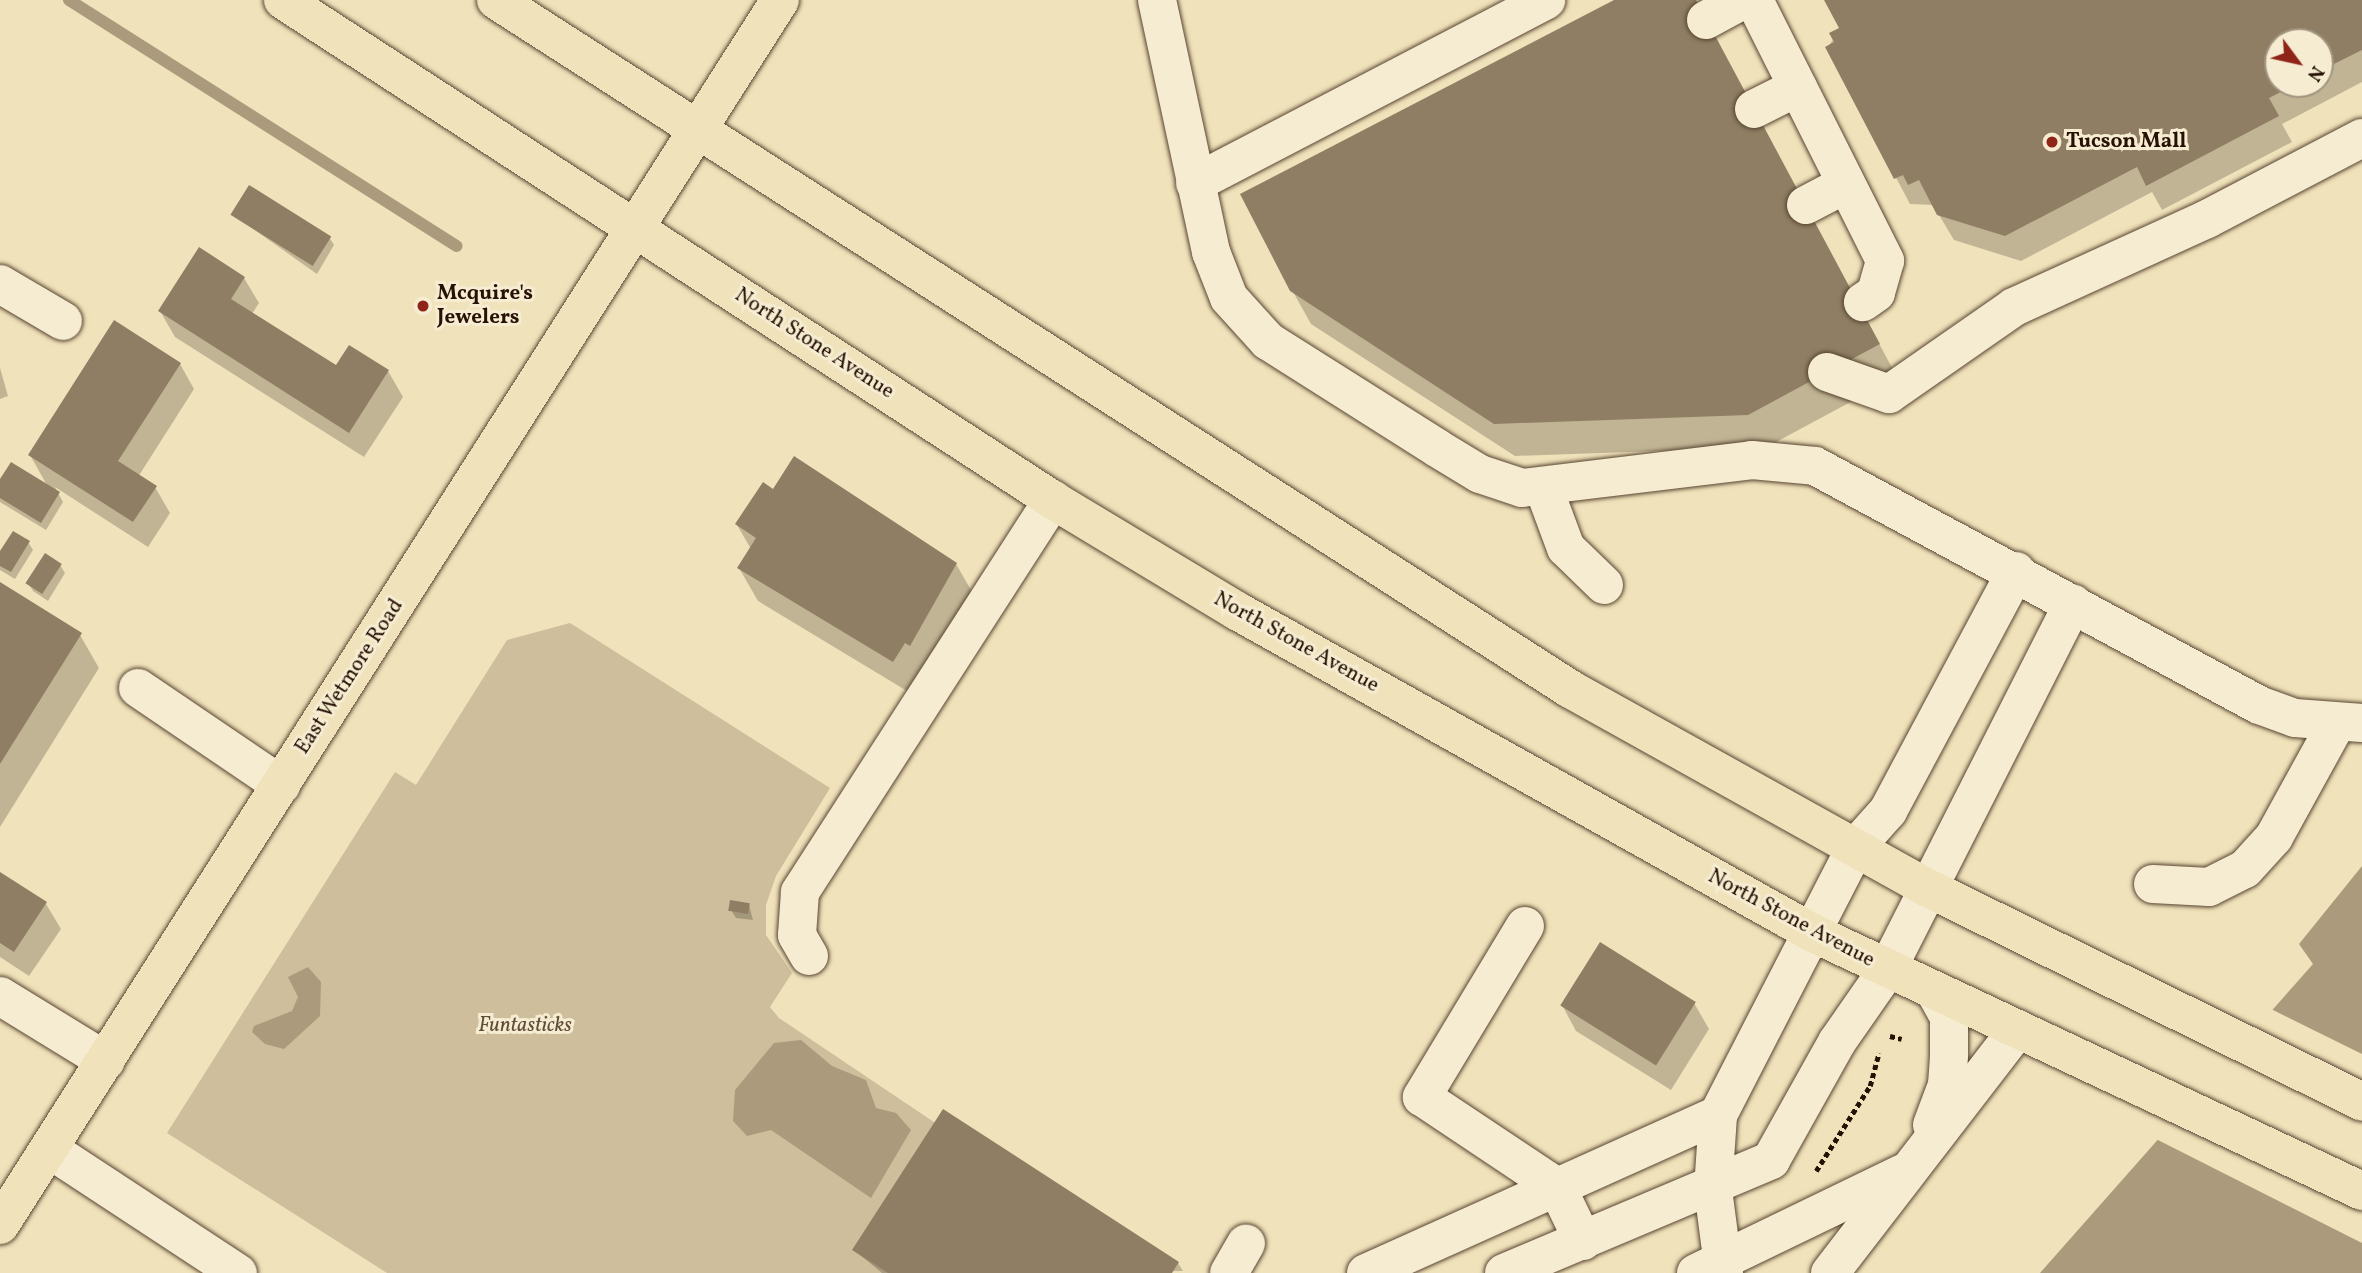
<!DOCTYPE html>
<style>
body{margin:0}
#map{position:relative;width:2362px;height:1273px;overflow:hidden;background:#f0e2ba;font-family:Vollkorn,serif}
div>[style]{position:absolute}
.green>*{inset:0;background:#cebe9b}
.water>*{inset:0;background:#ab9b7c}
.pier>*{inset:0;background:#f0e2ba}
.shadow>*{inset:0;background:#0003}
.stream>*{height:12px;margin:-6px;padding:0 6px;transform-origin:6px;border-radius:6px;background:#ab9b7c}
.building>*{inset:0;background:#8f7e63;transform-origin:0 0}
.path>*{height:4.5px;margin-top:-2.25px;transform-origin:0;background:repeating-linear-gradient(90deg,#261104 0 5px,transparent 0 8.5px)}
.roads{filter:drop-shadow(0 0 2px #584532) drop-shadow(0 0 2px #584532)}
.minor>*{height:38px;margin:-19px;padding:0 19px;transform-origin:19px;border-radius:19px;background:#f5ecd2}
.major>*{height:38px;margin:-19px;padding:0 19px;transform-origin:19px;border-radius:19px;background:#f0e2ba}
.dots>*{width:19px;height:19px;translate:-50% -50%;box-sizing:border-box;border:4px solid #f5ecd2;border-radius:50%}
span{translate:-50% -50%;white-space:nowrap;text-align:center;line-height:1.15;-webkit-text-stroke:6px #f5ecd2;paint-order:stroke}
.poi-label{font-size:21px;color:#261104;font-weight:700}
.left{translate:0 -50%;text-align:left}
.street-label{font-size:21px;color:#261104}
.park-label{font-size:21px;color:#614e39;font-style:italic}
.north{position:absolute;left:2264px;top:28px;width:70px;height:70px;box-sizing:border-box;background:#f5ecd2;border:2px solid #a29480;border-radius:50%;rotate:123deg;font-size:19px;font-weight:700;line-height:28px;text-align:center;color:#261104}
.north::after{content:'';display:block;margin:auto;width:24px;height:32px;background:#8f2418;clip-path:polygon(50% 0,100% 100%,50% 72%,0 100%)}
</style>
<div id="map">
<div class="green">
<i style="clip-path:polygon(570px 623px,830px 788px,776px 876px,766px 905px,766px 935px,792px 973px,770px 1007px,779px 1018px,1159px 1273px,387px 1273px,167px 1133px,395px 772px,416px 785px,507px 640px)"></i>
</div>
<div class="water">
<i style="clip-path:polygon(2362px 866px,2362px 1273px,2040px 1273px,2313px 964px,2299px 944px)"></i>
<i style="clip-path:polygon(308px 967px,321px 982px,320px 1016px,284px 1049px,265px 1044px,252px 1032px,254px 1026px,292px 1011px,298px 997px,288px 977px)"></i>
<i style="clip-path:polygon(801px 1040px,832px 1066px,866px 1080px,876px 1108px,896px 1113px,911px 1130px,871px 1198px,771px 1130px,747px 1136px,733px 1121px,735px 1090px,774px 1043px)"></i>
</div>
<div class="pier">
<i style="clip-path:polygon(2269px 1008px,2362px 1054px,2362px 1243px,2152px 1137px)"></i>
</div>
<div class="shadow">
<i style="clip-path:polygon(1618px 0,1695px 0,1897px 377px,1767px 447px,1515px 456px,1311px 324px,1292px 290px)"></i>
<i style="clip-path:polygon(evenodd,1826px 0,2362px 0,2362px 82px,2282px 124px,2292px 142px,2162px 210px,2152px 192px,2021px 261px,1954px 240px,1933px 205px,1910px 204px,1827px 48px,1841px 29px,1826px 0,2278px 42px,2320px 42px,2320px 84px,2278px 84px,2278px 42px)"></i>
<i style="clip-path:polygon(232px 214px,329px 237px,334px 245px,317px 274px)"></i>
<i style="clip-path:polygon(244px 278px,259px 303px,252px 314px,336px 367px,388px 371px,403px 397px,364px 457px,175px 337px,160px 311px)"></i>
<i style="clip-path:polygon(180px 364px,194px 389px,138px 477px,155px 487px,170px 513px,148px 547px,55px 487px,63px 502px,46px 530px,0 502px,0 482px,48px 487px,30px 455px)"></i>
<i style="clip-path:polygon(0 368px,8px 396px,0 399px)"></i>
<i style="clip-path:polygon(737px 525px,956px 564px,975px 597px,912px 694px,758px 601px,739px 568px,751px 549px)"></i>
<i style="clip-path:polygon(28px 542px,33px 550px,15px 579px,0 570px,0 554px)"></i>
<i style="clip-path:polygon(60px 565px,65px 573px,48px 601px,33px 591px,28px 583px)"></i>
<i style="clip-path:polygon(0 584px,80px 635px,99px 668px,0 827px)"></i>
<i style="clip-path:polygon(0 874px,46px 904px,61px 929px,29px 976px,0 957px)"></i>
<i style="clip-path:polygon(749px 905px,753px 920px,736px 918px,731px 910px)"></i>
<i style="clip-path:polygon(1694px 1003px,1709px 1029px,1671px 1090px,1576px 1031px,1562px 1005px)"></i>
<i style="clip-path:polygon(854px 1250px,1178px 1263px,1183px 1271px,882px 1273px)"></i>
</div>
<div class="stream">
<i style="left:69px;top:0;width:459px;rotate:32.4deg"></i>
</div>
<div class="building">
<i style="clip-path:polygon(1614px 0,1696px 0,1880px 344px,1748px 415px,1494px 424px,1290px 291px,1240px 194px)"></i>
<i style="clip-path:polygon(1824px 0,2362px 0,2362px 50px,2320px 71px,2320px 42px,2278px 42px,2278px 84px,2296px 84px,2269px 98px,2279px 116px,2146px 186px,2137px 167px,2005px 236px,1937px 215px,1919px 180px,1908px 185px,1903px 175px,1894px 179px,1825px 47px,1834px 42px,1829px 33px,1839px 28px)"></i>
<i style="left:249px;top:185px;width:97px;height:35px;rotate:32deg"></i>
<i style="clip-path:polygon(199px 247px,245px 277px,231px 299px,336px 365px,349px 345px,389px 370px,349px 433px,158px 311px)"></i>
<i style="clip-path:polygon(114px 320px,181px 363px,118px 461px,157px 486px,133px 522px,28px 455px)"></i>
<i style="clip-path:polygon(794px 456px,957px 563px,910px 646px,905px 643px,893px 662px,737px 568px,756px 538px,735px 524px,763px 482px,773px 489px)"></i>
<i style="clip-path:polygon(11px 462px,60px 492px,41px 523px,0 498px,0 479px)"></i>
<i style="clip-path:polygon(13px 531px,30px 541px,11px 572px,0 566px,0 551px)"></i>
<i style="left:45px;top:553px;width:20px;height:36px;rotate:33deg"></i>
<i style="clip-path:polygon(0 582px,82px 633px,0 764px)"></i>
<i style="clip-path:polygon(0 872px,47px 902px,14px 952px,0 943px)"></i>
<i style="left:730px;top:900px;width:20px;height:11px;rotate:9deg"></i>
<i style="left:1600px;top:942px;width:113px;height:75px;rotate:32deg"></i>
<i style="clip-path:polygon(943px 1109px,1179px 1262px,1172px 1273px,888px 1273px,852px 1250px)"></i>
</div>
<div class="path">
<i style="left:1890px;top:1036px;width:12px;rotate:14deg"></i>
<i style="left:1816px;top:1171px;width:101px;rotate:-57.6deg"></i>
<i style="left:1870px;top:1086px;width:34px;rotate:-75deg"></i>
</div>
<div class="roads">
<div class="minor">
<i style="left:1157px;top:0;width:258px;rotate:77.9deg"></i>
<i style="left:1211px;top:252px;width:49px;rotate:68.6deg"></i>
<i style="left:1229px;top:298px;width:58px;rotate:47.8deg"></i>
<i style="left:1268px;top:341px;width:200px;rotate:32.3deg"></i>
<i style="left:1437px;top:448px;width:50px;rotate:31.2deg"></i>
<i style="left:1480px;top:474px;width:44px;rotate:18.4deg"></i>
<i style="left:1522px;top:488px;width:232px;rotate:-6.9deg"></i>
<i style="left:1752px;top:460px;width:63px;rotate:5.4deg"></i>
<i style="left:1815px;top:466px;width:504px;rotate:28.29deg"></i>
<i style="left:2259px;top:705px;width:38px;rotate:20deg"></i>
<i style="left:2295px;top:718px;width:67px;rotate:4.3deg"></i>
<i style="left:1754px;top:0;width:292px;rotate:63.3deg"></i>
<i style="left:1885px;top:261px;width:33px;rotate:106deg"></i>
<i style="left:1876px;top:293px;width:16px;rotate:145deg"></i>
<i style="left:1706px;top:20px;width:42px;rotate:-28.4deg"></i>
<i style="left:1754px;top:109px;width:49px;rotate:-26.6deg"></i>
<i style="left:1195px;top:183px;width:396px;rotate:-27.5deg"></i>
<i style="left:1806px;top:205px;width:45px;rotate:-27.7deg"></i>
<i style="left:0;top:284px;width:73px;rotate:30.4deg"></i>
<i style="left:1827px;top:372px;width:66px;rotate:19.5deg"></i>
<i style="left:1889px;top:394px;width:152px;rotate:-34.8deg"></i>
<i style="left:2014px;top:307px;width:212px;rotate:-24.5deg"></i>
<i style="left:2207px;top:219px;width:175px;rotate:-27.6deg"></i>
<i style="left:1544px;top:489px;width:63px;rotate:69.6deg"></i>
<i style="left:1566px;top:548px;width:53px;rotate:44.2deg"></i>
<i style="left:138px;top:688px;width:173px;rotate:34.1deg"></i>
<i style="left:2153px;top:884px;width:56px;rotate:3.1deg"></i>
<i style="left:2209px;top:887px;width:40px;rotate:-26.6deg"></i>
<i style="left:2245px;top:869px;width:43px;rotate:-47.8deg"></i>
<i style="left:2274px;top:837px;width:129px;rotate:-61.2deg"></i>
<i style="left:1525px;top:926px;width:200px;rotate:121.1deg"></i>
<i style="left:1422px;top:1097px;width:162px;rotate:33.7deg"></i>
<i style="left:1557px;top:1187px;width:60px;rotate:64.3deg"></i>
<i style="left:809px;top:956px;width:24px;rotate:-120deg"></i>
<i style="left:797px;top:935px;width:43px;rotate:-86deg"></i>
<i style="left:800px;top:892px;width:467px;rotate:-57.2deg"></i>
<i style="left:0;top:996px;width:124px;rotate:31.5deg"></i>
<i style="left:1932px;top:1125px;width:43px;rotate:-69.4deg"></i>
<i style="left:1947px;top:1085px;width:31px;rotate:-86deg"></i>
<i style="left:1949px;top:1054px;width:37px;rotate:-90deg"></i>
<i style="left:1949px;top:1017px;width:29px;rotate:-119deg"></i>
<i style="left:49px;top:1149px;width:226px;rotate:33.3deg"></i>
<i style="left:1229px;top:1273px;width:34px;rotate:-60deg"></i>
<i style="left:1366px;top:1273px;width:386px;rotate:-24.2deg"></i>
<i style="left:1504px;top:1273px;width:290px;rotate:-22.9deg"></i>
<i style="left:1771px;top:1160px;width:135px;rotate:-60.8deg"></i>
<i style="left:1837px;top:1042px;width:88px;rotate:-55.2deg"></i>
<i style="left:1887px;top:970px;width:411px;rotate:-63.1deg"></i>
<i style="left:1696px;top:1273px;width:228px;rotate:-25.8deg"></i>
<i style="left:1724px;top:1273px;width:85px;rotate:-97.5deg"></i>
<i style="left:1713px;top:1189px;width:74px;rotate:-86.1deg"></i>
<i style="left:1718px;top:1115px;width:300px;rotate:-62.8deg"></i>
<i style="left:1855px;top:848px;width:50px;rotate:-48.3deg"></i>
<i style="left:1888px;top:811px;width:272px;rotate:-61.9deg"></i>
<i style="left:1830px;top:1273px;width:308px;rotate:-52.4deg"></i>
</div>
<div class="major">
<i style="left:283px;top:0;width:918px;rotate:33deg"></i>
<i style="left:1053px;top:500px;width:215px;rotate:31.1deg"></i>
<i style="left:1237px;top:611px;width:660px;rotate:29.21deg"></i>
<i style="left:1813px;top:933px;width:607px;rotate:25.17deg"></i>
<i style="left:496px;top:0;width:1276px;rotate:32.68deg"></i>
<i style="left:1570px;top:689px;width:410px;rotate:29.1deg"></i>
<i style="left:1928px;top:888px;width:484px;rotate:26.2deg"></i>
<i style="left:0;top:1225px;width:1452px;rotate:-57.51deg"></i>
</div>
</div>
<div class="dots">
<i style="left:2052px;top:142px;background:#8f2418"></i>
<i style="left:423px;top:306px;background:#8f2418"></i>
</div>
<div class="poi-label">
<span class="left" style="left:2066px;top:142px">Tucson Mall</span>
<span class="left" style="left:437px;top:306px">Mcquire's<br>Jewelers</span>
</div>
<div class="street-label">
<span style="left:814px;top:344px;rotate:33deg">North Stone Avenue</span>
<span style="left:1296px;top:643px;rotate:29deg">North Stone Avenue</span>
<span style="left:350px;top:677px;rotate:-57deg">East Wetmore Road</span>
<span style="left:1791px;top:919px;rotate:28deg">North Stone Avenue</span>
</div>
<div class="park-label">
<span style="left:525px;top:1026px">Funtasticks</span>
</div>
<div class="north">N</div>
</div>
